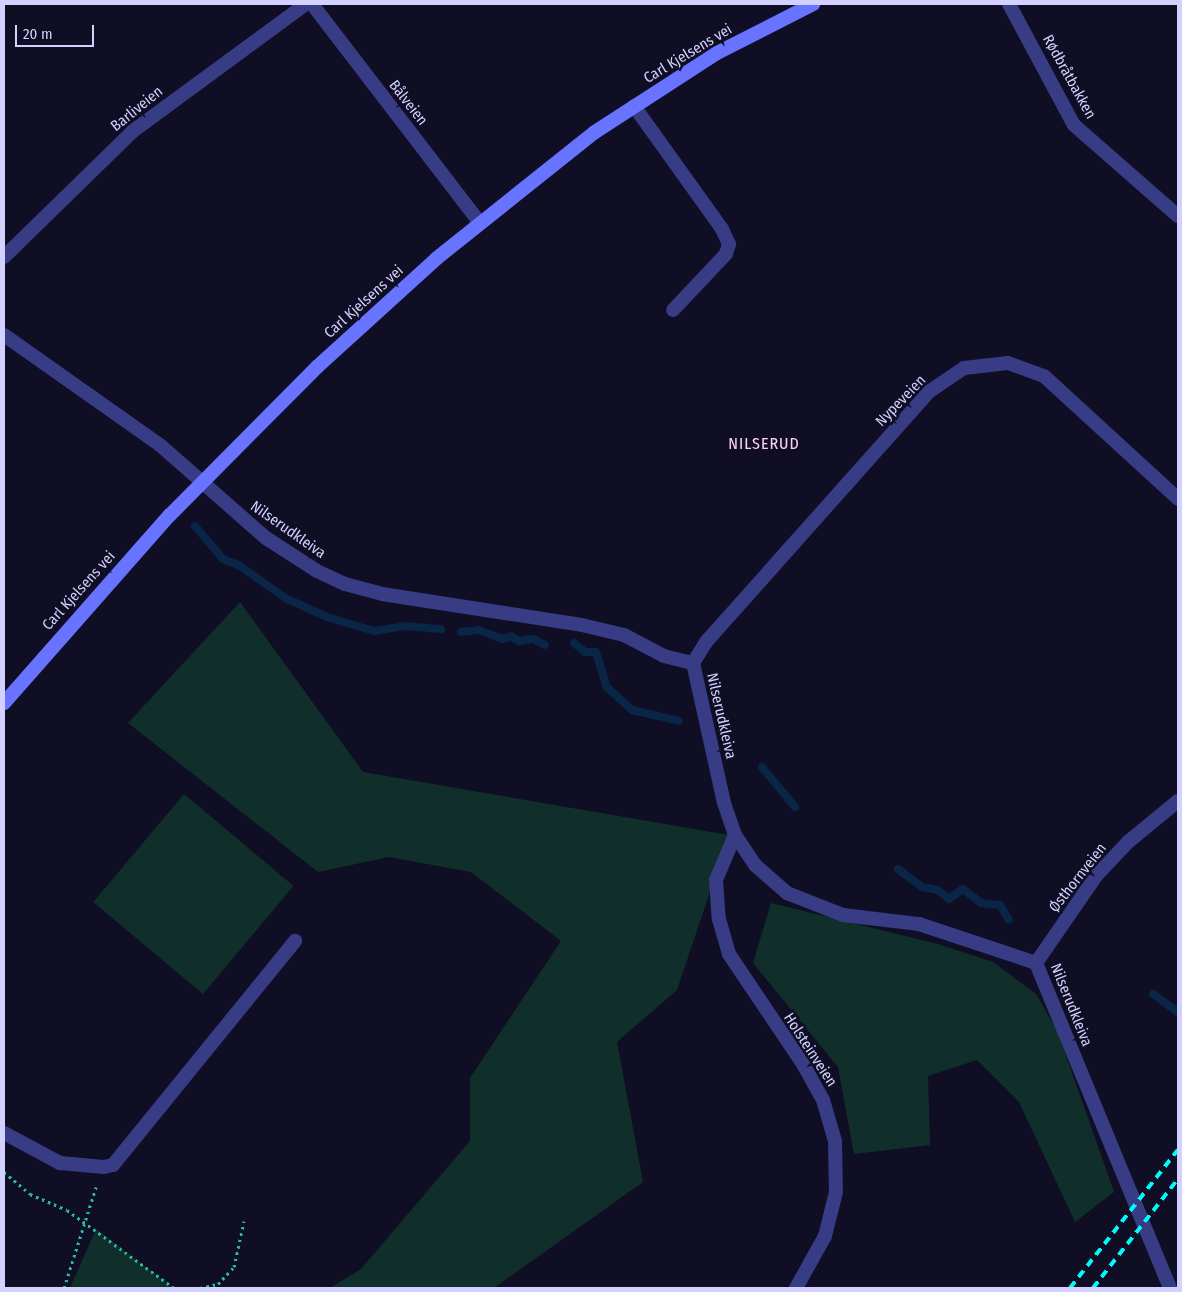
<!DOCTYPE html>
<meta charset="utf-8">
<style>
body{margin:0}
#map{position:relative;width:1182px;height:1292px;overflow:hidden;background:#0f0e24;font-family:"Fira Sans Condensed",sans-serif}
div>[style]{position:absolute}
.green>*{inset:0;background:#112f2a;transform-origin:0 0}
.stream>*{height:8px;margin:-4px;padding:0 4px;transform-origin:4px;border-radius:4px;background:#0a2647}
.path>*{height:3px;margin-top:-1.5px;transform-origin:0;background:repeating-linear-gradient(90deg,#2bb9a2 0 2.5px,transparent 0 6.5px)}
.service>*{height:14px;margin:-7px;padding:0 7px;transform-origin:7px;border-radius:7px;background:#373c85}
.minor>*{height:14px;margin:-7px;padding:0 7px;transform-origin:7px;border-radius:7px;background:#373c85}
.secondary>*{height:14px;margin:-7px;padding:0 7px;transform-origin:7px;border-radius:7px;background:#6873ff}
.rail>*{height:4px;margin-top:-2px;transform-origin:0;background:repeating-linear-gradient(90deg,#00fcfc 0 8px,transparent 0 14px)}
span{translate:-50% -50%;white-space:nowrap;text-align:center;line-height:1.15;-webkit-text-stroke:5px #0f0e24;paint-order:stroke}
.street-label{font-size:15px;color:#d2d1ff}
.neighbourhood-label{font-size:16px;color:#ffd3f3;letter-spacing:1px}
.frame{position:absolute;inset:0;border:5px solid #d2d1ff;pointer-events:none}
.scale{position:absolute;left:15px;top:25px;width:79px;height:22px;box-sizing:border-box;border:2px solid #d2d1ff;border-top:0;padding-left:6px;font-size:15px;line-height:18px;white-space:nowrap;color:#d2d1ff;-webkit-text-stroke:4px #0f0e24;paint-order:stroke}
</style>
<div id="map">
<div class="green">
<i style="clip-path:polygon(240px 602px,363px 772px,729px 835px,677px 990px,617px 1042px,643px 1182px,494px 1288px,330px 1288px,361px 1269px,470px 1141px,470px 1078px,561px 941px,471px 872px,389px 857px,318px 872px,128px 723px)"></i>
<i style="left:184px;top:794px;width:143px;height:141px;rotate:40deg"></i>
<i style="clip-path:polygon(771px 903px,938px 944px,993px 962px,1036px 994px,1057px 1030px,1114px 1192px,1075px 1222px,1019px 1102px,977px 1060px,928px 1076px,930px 1145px,854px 1154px,838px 1067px,753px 963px)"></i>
<i style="clip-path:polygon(96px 1229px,174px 1288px,70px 1288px)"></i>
</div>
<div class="stream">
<i style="left:195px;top:526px;width:43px;rotate:49.7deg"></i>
<i style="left:223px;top:559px;width:18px;rotate:22deg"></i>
<i style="left:240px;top:566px;width:55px;rotate:35.4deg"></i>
<i style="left:285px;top:598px;width:46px;rotate:24.3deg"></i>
<i style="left:327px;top:617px;width:49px;rotate:16.6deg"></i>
<i style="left:374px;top:631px;width:31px;rotate:-9deg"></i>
<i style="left:405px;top:626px;width:36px;rotate:5deg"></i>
<i style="left:461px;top:632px;width:18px;rotate:-6deg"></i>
<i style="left:479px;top:630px;width:25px;rotate:21deg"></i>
<i style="left:502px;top:639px;width:9px;rotate:-18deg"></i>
<i style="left:511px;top:636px;width:9px;rotate:32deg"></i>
<i style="left:519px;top:641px;width:14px;rotate:-8deg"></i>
<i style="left:533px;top:639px;width:13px;rotate:27deg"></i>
<i style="left:574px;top:643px;width:14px;rotate:39deg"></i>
<i style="left:585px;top:652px;width:11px"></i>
<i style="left:596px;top:652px;width:37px;rotate:73deg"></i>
<i style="left:607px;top:687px;width:34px;rotate:43deg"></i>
<i style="left:632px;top:710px;width:48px;rotate:13.2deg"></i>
<i style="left:762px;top:767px;width:52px;rotate:50.5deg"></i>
<i style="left:898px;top:869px;width:30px;rotate:37deg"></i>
<i style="left:922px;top:887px;width:16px;rotate:11deg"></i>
<i style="left:938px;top:890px;width:14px;rotate:39deg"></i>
<i style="left:949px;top:899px;width:17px;rotate:-36deg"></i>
<i style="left:963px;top:889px;width:23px;rotate:38deg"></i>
<i style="left:981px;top:903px;width:19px;rotate:6deg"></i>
<i style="left:1000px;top:905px;width:17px;rotate:59deg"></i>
<i style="left:1153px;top:994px;width:31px;rotate:36deg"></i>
</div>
<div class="path">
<i style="left:4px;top:1172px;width:34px;rotate:40deg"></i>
<i style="left:30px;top:1194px;width:40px;rotate:23.4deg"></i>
<i style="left:67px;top:1210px;width:132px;rotate:36.1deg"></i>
<i style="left:64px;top:1288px;width:106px;rotate:-72.4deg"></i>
<i style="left:200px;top:1288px;width:18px;rotate:-13deg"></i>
<i style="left:218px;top:1284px;width:23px;rotate:-47deg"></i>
<i style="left:234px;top:1267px;width:47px;rotate:-77.7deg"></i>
</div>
<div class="service">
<i style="left:634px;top:106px;width:151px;rotate:54.4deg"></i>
<i style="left:722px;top:229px;width:17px;rotate:65deg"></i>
<i style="left:729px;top:244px;width:10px;rotate:107deg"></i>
<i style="left:726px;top:254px;width:77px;rotate:133.4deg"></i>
<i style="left:4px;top:1133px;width:64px;rotate:28.2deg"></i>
<i style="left:60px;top:1163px;width:44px;rotate:5.2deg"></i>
<i style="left:104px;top:1167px;width:9px;rotate:-13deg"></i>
<i style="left:113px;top:1165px;width:289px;rotate:-50.9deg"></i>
</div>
<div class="minor">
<i style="left:312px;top:4px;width:275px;rotate:52.5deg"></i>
<i style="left:1009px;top:4px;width:137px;rotate:61.8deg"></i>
<i style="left:1074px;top:125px;width:138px;rotate:41.2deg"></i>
<i style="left:4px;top:257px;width:180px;rotate:-44.3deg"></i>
<i style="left:133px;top:131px;width:215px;rotate:-36.3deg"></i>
<i style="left:4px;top:335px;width:191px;rotate:35.2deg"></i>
<i style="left:160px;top:445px;width:141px;rotate:41.3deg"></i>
<i style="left:266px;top:538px;width:61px;rotate:32.9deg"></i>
<i style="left:317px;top:571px;width:31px;rotate:25deg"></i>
<i style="left:345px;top:584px;width:38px;rotate:15deg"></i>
<i style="left:382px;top:594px;width:202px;rotate:8.8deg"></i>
<i style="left:582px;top:625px;width:43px;rotate:13.4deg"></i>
<i style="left:624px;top:635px;width:45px;rotate:27.7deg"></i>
<i style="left:664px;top:656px;width:30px;rotate:14deg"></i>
<i style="left:693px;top:663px;width:143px;rotate:77.5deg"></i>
<i style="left:724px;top:803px;width:34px;rotate:71deg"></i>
<i style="left:735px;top:835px;width:36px;rotate:56deg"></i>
<i style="left:755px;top:865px;width:43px;rotate:41.2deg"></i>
<i style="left:787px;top:893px;width:60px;rotate:21.4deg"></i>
<i style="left:843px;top:915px;width:77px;rotate:6.8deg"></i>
<i style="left:919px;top:924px;width:123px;rotate:18.4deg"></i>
<i style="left:1036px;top:963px;width:352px;rotate:67.6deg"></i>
<i style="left:693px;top:663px;width:25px;rotate:-58deg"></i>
<i style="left:706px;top:642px;width:336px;rotate:-48.3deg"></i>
<i style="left:930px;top:391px;width:41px;rotate:-34.1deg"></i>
<i style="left:964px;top:368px;width:44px;rotate:-6.5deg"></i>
<i style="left:1008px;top:363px;width:38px;rotate:20deg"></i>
<i style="left:1044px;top:376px;width:182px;rotate:42.5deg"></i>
<i style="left:735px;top:835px;width:49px;rotate:112.9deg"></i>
<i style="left:716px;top:880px;width:39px;rotate:86deg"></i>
<i style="left:719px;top:919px;width:36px;rotate:74deg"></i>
<i style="left:729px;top:954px;width:133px;rotate:56.1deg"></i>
<i style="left:803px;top:1064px;width:41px;rotate:60.9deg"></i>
<i style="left:823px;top:1100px;width:43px;rotate:73.7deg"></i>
<i style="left:835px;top:1141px;width:51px;rotate:88.9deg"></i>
<i style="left:836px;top:1192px;width:45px;rotate:104deg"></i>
<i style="left:825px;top:1236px;width:60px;rotate:119.1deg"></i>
<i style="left:1036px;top:963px;width:106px;rotate:-55.4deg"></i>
<i style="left:1096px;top:876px;width:47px;rotate:-46.7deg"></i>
<i style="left:1128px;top:842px;width:65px;rotate:-39.4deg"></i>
</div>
<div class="secondary">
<i style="left:4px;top:703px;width:251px;rotate:-48.6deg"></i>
<i style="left:170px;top:515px;width:209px;rotate:-45.2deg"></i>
<i style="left:317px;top:367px;width:162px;rotate:-42.2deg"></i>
<i style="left:437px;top:258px;width:202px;rotate:-38.6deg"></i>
<i style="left:595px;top:132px;width:145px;rotate:-32.9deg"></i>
<i style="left:717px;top:53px;width:108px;rotate:-27deg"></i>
</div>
<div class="rail">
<i style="left:1070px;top:1288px;width:175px;rotate:-52deg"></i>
<i style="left:1093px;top:1288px;width:138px;rotate:-52.1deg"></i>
</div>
<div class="street-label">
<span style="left:688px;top:54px;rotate:-31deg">Carl Kjelsens vei</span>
<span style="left:1069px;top:77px;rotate:61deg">Rødbråtbakken</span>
<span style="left:408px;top:103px;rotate:52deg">Bålveien</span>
<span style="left:137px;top:109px;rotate:-39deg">Barliveien</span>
<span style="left:364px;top:302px;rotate:-42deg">Carl Kjelsens vei</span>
<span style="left:901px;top:401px;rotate:-46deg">Nypeveien</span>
<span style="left:288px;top:530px;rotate:35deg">Nilserudkleiva</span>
<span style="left:79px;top:591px;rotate:-48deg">Carl Kjelsens vei</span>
<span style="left:721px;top:716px;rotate:77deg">Nilserudkleiva</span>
<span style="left:1078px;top:878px;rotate:-52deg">Østhornveien</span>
<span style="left:1071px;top:1005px;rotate:68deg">Nilserudkleiva</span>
<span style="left:810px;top:1050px;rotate:57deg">Holsteinveien</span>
</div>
<div class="neighbourhood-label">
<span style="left:764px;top:444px">NILSERUD</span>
</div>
<div class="frame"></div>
<div class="scale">20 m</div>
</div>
